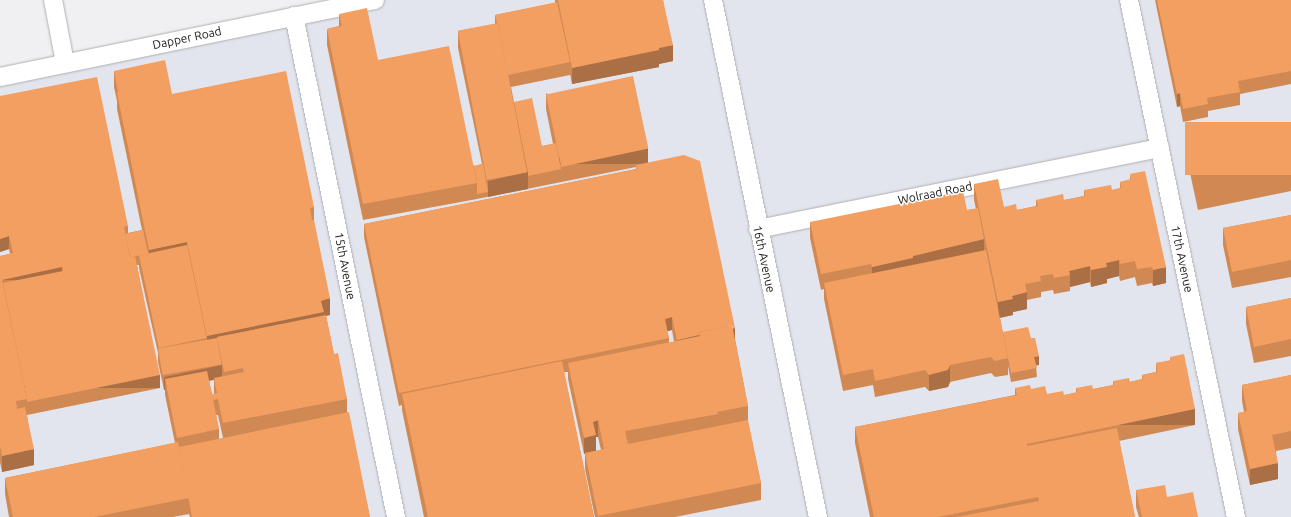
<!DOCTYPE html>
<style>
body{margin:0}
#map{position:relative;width:1291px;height:517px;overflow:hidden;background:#f0f0f3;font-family:Ubuntu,sans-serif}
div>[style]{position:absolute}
.built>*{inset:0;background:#e2e5ee}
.roads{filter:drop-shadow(0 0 1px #afafb1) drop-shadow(0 0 1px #afafb1)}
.minor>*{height:18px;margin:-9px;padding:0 9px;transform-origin:9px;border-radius:9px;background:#fff}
.wall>*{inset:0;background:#d18954}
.shaded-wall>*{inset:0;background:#aa6f45;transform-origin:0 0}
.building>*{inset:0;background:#f39f62;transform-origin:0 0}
span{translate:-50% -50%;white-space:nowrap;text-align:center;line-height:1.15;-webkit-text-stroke:3px #fff;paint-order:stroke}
.street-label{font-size:12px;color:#19191a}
</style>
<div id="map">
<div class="built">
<i style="clip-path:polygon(375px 0,1291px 0,1291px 517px,0 517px,0 77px)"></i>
</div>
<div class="roads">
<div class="minor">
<i style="left:53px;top:0;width:64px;rotate:79.2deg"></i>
<i style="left:713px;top:0;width:528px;rotate:78.52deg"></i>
<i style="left:1129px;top:0;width:528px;rotate:78.31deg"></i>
<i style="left:294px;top:16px;width:511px;rotate:78.49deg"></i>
<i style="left:0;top:77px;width:383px;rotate:-11.6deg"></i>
<i style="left:758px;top:229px;width:410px;rotate:-11.4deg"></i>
</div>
</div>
<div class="wall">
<i style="clip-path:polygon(evenodd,555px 0,663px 0,673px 61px,659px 64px,659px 67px,572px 84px,570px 74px,570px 75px,511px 87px,514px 102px,542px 146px,553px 144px,546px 109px,546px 93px,648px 163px,735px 339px,748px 406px,748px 422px,761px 483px,761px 500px,675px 517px,595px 517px,585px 469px,585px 454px,584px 454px,568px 379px,568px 372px,564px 372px,594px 517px,424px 517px,402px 410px,402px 405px,399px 406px,364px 237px,364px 224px,636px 169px,636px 167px,477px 199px,363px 220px,327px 45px,327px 29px,339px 26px,339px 14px,378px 60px,474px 166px,482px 164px,458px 48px,458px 31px,495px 24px,495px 15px,555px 3px,555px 0,672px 330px,674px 342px,669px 343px,669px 338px,667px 331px,672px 330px,555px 0,596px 437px,598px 437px,601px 450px,596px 451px,596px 437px)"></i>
<i style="clip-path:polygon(1155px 0,1291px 0,1291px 84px,1240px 94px,1240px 105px,1208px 111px,1208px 117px,1183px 122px,1180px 106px,1177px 107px)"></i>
<i style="clip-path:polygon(evenodd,114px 71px,172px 94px,314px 207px,314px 221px,330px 315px,326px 316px,334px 354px,347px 399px,347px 412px,370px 517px,190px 517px,189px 514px,173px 517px,9px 517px,5px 494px,5px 478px,175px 443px,165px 395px,165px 390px,164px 390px,158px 362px,158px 353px,139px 268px,139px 265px,137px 265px,160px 388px,27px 415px,34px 465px,2px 472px,0 462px,0 256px,10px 254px,9px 249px,0 252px,0 96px,128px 226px,128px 233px,142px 230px,117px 109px,117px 101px,114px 87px,114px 71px,214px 380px,214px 394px,212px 394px,209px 381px,214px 380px,114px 71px,216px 415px,218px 415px,223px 438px,219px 439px,219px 429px,216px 415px)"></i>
<i style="clip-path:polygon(1291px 122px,1291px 191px,1198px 210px,1187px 159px,1187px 143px)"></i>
<i style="clip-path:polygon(1130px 174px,1166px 283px,1153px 286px,1152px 283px,1137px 286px,1135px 277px,1120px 281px,1119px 276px,1107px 279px,1107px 283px,1091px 287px,1090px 282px,1070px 287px,1070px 291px,1054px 294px,1053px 290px,1041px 292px,1041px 297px,1027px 300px,1027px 309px,1013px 312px,1013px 315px,1000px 318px,1003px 333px,1031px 338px,1039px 365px,1036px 365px,1037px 377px,1011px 382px,1008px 366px,1008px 375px,995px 377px,991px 373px,950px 382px,948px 387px,929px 391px,925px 387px,875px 397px,873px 385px,843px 391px,824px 299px,824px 289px,821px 290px,810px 238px,810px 222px,967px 210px,976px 209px,974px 200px,974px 184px,1004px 207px,1017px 210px,1036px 206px,1036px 200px,1064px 200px,1084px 196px,1084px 190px,1112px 190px,1120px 188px,1120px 182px,1130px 180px)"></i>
<i style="clip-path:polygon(1291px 215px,1291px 277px,1232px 288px,1223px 245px,1223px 228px)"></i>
<i style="clip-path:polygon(1291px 298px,1291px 356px,1254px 363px,1246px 324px,1246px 307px)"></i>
<i style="clip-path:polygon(1170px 357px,1195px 425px,1119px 441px,1135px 517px,870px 517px,855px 443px,855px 427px,1015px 395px,1015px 388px,1031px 389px,1047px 394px,1064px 395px,1076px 393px,1076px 388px,1093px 389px,1113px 385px,1113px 381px,1130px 382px,1142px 379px,1142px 375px,1156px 372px,1156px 363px,1170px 361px)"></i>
<i style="clip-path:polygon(1291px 375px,1291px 448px,1276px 451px,1278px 479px,1250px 485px,1238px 429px,1238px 413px,1244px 412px,1242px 401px,1242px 385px)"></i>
<i style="clip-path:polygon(1136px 490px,1167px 497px,1198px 517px,1139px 517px,1136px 507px)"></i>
</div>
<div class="shaded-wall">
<i style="clip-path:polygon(673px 45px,673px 61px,659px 64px,659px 67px,572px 84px,572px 68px)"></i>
<i style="clip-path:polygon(1180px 93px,1180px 106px,1177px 107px,1177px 94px)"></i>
<i style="left:648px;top:148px;width:16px;height:89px;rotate:90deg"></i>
<i style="clip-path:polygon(528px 172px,528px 189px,488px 197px,488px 181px)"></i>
<i style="clip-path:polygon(9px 236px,9px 249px,0 252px,0 239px)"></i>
<i style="clip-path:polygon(984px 239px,984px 255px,872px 283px,872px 267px,913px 256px)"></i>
<i style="clip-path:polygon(187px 242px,187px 258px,149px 266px,149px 250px)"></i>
<i style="clip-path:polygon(1119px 260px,1119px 276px,1107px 279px,1107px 283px,1091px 287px,1091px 270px,1106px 263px)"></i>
<i style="clip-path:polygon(1090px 266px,1090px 282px,1070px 287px,1070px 275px,1069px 271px)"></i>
<i style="left:62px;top:267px;width:13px;height:64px;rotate:90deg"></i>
<i style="clip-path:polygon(1166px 267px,1166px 283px,1153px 286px,1153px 270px)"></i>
<i style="clip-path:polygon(1027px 292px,1027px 309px,1013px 312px,1013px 315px,998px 318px,998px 302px,1012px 296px)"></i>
<i style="clip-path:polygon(330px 298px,330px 315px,217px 337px,217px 350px,207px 353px,207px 336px,321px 301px)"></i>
<i style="clip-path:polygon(672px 317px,672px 330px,665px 332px,665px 319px)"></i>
<i style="clip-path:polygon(735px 328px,735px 341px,700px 336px)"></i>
<i style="clip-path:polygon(699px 335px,699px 348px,677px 353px,677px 340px)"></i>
<i style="clip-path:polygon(1039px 356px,1039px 365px,1034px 366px,1034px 357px)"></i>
<i style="clip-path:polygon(222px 365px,222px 378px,167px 389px,165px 379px,165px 390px,164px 390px,164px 377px)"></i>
<i style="clip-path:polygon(950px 365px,950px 382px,948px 387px,929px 391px,929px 375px)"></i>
<i style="left:160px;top:375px;width:13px;height:136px;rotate:90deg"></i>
<i style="left:1195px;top:409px;width:16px;height:172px;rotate:90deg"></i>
<i style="clip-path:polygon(598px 420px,598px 437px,596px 437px,596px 451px,584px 454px,584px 438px,593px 422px)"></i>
<i style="clip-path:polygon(34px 449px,34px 465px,2px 472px,2px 456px)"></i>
<i style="clip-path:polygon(1278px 463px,1278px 479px,1250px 485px,1250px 469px)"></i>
</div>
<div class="building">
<i style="clip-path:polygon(558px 0,663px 0,673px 45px,659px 48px,659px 50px,572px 68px)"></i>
<i style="clip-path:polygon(1157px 0,1291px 0,1291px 71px,1238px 81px,1240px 92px,1207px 98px,1208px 104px,1183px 109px,1180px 93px,1177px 94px)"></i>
<i style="clip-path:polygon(557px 2px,570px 62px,508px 75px,498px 23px,497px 23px,495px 15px)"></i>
<i style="clip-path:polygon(367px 8px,378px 60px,449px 46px,477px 183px,363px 204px,327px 29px,342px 26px,339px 14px)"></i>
<i style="left:498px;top:23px;width:152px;height:41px;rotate:79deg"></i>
<i style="clip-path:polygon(165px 60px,172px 94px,286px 71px,314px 207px,310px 208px,312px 220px,314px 220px,330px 298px,321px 301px,324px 312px,207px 336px,187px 242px,149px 250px,117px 93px,118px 92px,114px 71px)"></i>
<i style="left:633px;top:76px;width:74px;height:89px;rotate:78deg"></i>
<i style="clip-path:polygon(97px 77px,128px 226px,124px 227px,130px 257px,135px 256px,160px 375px,27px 402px,27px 399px,3px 283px,63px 271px,62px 267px,2px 280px,0 280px,0 256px,13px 253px,9px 236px,0 239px,0 96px)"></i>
<i style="clip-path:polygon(532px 98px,542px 146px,556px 143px,561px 169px,528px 176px,528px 172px,514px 102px)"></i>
<i style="left:1291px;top:122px;width:53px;height:106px;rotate:90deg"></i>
<i style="clip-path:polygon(684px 155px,700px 161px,735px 328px,733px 328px,732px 325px,699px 332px,699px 335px,677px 340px,672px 317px,665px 319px,669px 338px,399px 393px,364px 224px,637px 169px,636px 165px)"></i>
<i style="clip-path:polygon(483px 164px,488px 192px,477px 194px,477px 183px,474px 166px)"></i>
<i style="clip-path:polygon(1145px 171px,1166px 267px,1153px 270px,1152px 267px,1137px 269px,1135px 261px,1120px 264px,1119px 260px,1106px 263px,1107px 267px,1091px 270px,1090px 266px,1069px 271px,1070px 275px,1054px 278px,1053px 274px,1040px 276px,1041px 281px,1025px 284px,1027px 292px,1012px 296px,1013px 299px,998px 302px,974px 184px,998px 179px,1004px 207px,1016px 204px,1017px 210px,1038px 206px,1036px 200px,1063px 194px,1064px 200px,1085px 196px,1084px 190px,1111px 185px,1112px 190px,1121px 188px,1120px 182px,1131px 179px,1130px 174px)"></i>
<i style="clip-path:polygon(963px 191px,967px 210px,978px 208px,984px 239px,913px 256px,913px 258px,872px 267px,871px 264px,821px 274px,810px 222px)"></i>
<i style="clip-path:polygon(1291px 215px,1291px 260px,1232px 272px,1223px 228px)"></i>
<i style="left:143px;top:230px;width:24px;height:18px;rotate:78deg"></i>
<i style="left:187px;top:245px;width:95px;height:49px;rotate:78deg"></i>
<i style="clip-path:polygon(986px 250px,1008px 358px,995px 361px,991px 357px,950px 365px,948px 370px,929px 375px,925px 370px,875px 381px,873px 369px,843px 375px,824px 283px)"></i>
<i style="clip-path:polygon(0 280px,2px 280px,27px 399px,16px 401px,17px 409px,25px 407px,34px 449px,2px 456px,0 446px)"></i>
<i style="clip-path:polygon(1291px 298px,1291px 339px,1254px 347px,1246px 307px)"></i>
<i style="clip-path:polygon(326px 315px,334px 354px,338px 353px,347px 399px,223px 423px,218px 399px,213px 400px,219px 429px,177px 438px,165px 379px,207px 371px,212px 394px,217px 393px,214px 378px,244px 372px,243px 368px,224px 372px,217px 337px)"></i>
<i style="clip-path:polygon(732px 325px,748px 406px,717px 412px,718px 414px,625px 431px,628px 444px,748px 420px,761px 483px,598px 516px,585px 453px,604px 449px,598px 420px,593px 422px,596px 435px,584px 438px,568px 363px,700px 336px,699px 332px)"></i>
<i style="clip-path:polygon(1028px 327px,1031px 338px,1035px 338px,1039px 356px,1034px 357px,1037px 368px,1011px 373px,1003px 332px)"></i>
<i style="left:217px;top:338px;width:27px;height:60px;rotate:80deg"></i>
<i style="clip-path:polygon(1184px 354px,1195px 409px,1027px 444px,1027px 446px,1117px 428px,1135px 517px,957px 517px,1039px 501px,1038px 497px,938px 517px,874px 517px,855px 427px,1017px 395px,1015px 388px,1030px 385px,1031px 389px,1045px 386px,1047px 394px,1063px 391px,1064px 395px,1077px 392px,1076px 388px,1092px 385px,1093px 389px,1114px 385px,1113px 381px,1129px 378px,1130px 382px,1143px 379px,1142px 375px,1157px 372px,1156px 363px,1171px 360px,1170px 357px)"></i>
<i style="clip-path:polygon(562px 361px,594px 517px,428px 517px,402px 394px)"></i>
<i style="clip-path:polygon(1291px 375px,1291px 431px,1272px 435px,1278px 463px,1250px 469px,1238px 413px,1247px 411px,1242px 385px)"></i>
<i style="clip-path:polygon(349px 412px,370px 517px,192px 517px,179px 447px)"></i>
<i style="clip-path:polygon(178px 442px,189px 498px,94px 517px,13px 517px,5px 478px)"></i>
<i style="clip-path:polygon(1165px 485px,1167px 497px,1193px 492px,1198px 517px,1142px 517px,1136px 490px)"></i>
</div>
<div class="street-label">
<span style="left:187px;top:38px;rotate:-12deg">Dapper Road</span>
<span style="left:935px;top:193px;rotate:-11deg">Wolraad Road</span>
<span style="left:764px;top:259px;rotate:78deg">16th Avenue</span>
<span style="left:1182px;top:259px;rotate:78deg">17th Avenue</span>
<span style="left:345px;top:266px;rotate:79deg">15th Avenue</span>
</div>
</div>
